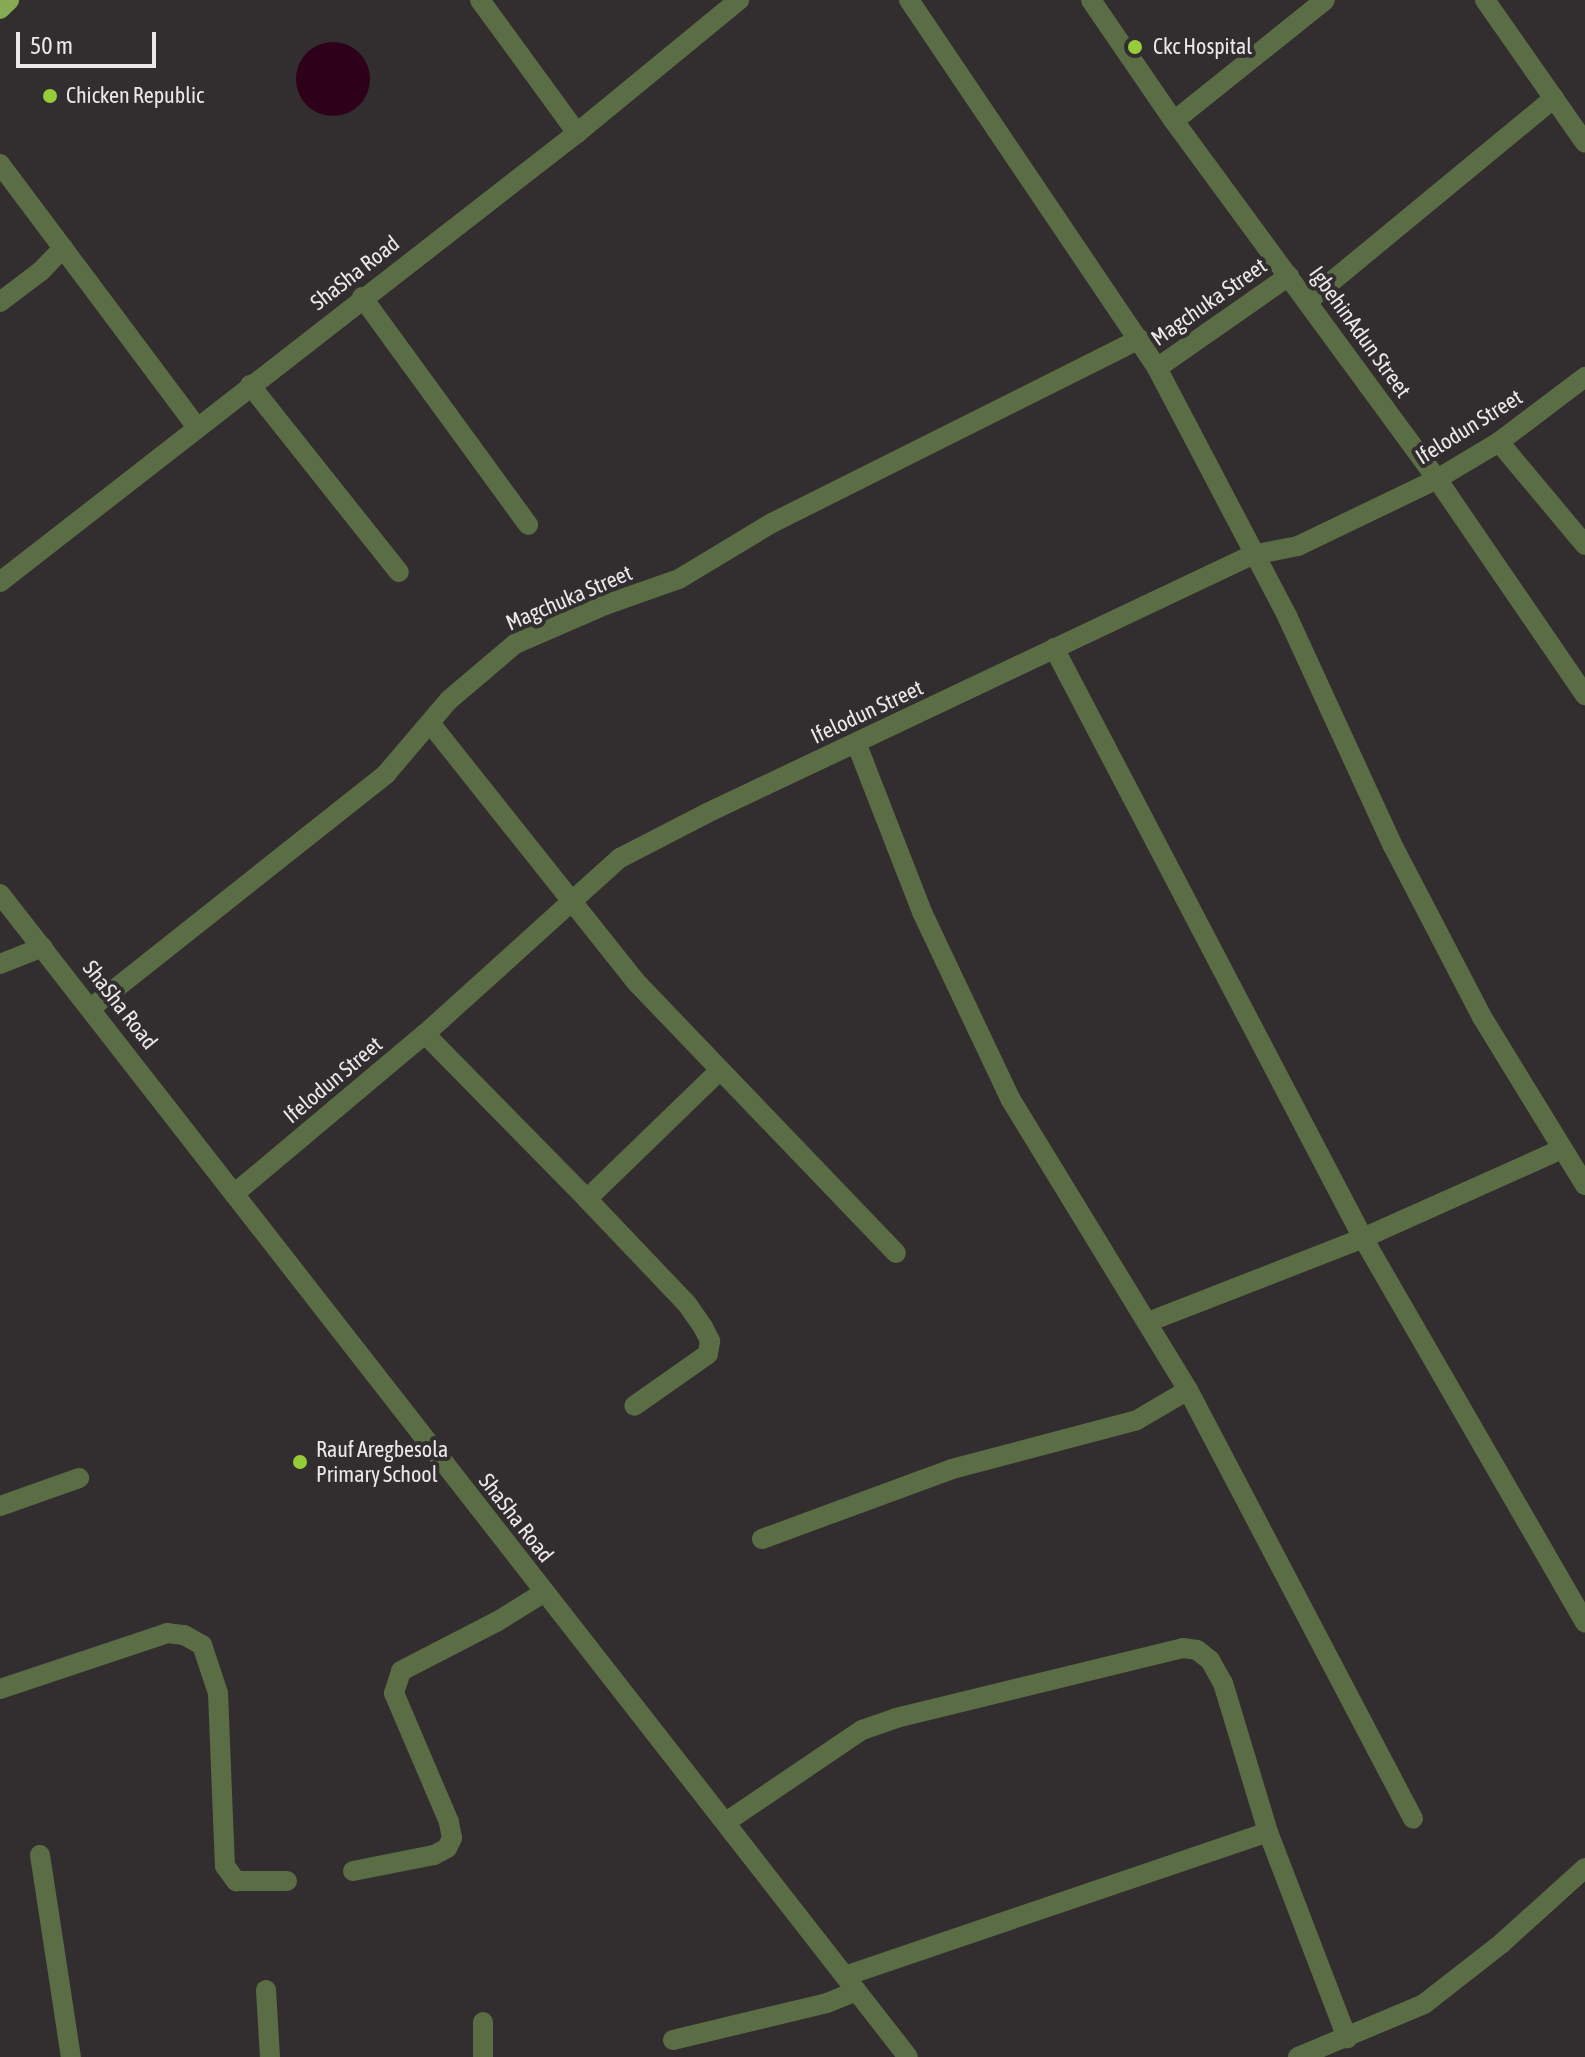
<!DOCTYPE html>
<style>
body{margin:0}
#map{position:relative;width:1585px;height:2057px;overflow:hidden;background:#322e30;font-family:"Asap Condensed",sans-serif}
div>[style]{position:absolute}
.water>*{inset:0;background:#2e001a}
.round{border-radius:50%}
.minor>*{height:20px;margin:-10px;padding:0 10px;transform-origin:10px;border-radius:10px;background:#5b6d44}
.major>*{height:20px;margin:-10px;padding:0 10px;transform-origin:10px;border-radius:10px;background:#86a953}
.dots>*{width:22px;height:22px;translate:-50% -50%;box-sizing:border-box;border:4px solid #322e30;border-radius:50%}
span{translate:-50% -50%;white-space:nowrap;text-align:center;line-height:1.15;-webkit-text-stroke:8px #322e30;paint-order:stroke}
.poi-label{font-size:22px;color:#ebe8e9}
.left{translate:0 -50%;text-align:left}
.street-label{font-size:22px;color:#ebe8e9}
.scale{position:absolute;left:16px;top:32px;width:140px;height:36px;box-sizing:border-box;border:4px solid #ebe8e9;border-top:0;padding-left:10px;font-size:24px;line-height:28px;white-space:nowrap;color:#ebe8e9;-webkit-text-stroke:6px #322e30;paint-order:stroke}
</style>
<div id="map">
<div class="water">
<i class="round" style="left:296px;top:42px;width:74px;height:74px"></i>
</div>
<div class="minor">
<i style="left:480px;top:0;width:165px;rotate:53.9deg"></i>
<i style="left:909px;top:0;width:444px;rotate:56deg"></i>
<i style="left:1157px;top:368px;width:282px;rotate:62.3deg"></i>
<i style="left:1288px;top:618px;width:251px;rotate:65.3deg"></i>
<i style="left:1393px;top:846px;width:193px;rotate:62.5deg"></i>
<i style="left:1482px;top:1017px;width:197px;rotate:58.5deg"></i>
<i style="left:1091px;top:0;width:147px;rotate:55.6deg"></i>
<i style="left:1174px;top:121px;width:444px;rotate:53.7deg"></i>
<i style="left:1437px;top:479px;width:262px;rotate:55.6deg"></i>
<i style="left:1485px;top:0;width:174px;rotate:55deg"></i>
<i style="left:1174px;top:121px;width:193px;rotate:-38.7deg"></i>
<i style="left:0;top:164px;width:329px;rotate:53.2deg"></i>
<i style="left:362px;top:297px;width:282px;rotate:53.9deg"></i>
<i style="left:1308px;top:301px;width:319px;rotate:-39.5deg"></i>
<i style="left:0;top:302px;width:51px;rotate:-37.1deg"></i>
<i style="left:41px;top:271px;width:32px;rotate:-46deg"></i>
<i style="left:1157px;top:368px;width:161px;rotate:-34.9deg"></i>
<i style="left:250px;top:385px;width:239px;rotate:51.5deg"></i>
<i style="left:1499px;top:442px;width:134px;rotate:50.1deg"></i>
<i style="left:0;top:582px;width:731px;rotate:-37.89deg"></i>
<i style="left:577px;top:133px;width:210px;rotate:-39.4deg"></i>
<i style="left:1054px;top:648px;width:666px;rotate:62.36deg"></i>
<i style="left:1363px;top:1238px;width:444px;rotate:60deg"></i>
<i style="left:430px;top:723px;width:332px;rotate:51.5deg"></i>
<i style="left:637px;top:983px;width:374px;rotate:46.2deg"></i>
<i style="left:857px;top:745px;width:179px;rotate:68.7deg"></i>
<i style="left:922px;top:912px;width:208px;rotate:64.7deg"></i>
<i style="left:1011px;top:1100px;width:340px;rotate:58.6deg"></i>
<i style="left:1188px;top:1390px;width:484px;rotate:62.3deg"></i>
<i style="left:0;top:894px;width:1475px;rotate:52.02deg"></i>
<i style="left:0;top:964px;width:46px;rotate:-21.6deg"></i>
<i style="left:91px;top:1008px;width:377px;rotate:-38.4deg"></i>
<i style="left:386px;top:774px;width:97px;rotate:-49.6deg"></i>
<i style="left:449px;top:700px;width:87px;rotate:-40.3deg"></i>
<i style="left:515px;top:644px;width:98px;rotate:-23.4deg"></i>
<i style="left:605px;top:605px;width:78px;rotate:-19.4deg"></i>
<i style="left:679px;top:579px;width:109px;rotate:-31.1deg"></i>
<i style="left:772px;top:523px;width:411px;rotate:-26.6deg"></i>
<i style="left:425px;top:1034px;width:231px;rotate:45.5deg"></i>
<i style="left:587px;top:1199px;width:145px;rotate:46.4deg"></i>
<i style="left:687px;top:1304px;width:28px;rotate:55deg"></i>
<i style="left:703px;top:1327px;width:16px;rotate:63deg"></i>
<i style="left:710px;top:1341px;width:13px;rotate:99deg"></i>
<i style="left:708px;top:1354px;width:90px;rotate:144.9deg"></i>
<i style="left:234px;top:1194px;width:249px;rotate:-40deg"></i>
<i style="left:425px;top:1034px;width:263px;rotate:-42.1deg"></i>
<i style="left:620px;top:858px;width:98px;rotate:-27.3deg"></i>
<i style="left:707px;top:813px;width:603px;rotate:-25.33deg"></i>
<i style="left:1252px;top:555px;width:47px;rotate:-11.1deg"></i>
<i style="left:1298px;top:546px;width:154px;rotate:-25.7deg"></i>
<i style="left:1437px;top:479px;width:72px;rotate:-30.8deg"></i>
<i style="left:1499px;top:442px;width:108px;rotate:-37.1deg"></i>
<i style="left:587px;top:1199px;width:182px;rotate:-44.1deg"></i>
<i style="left:1148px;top:1322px;width:231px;rotate:-21.3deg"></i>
<i style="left:1363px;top:1238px;width:218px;rotate:-24.1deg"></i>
<i style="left:0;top:1506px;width:84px;rotate:-19.5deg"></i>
<i style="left:762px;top:1539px;width:202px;rotate:-20.2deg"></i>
<i style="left:952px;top:1469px;width:191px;rotate:-14.8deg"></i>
<i style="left:1137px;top:1420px;width:59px;rotate:-30.5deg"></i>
<i style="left:0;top:1689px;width:176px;rotate:-18.5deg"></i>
<i style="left:167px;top:1633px;width:17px;rotate:7deg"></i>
<i style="left:184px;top:1635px;width:21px;rotate:29deg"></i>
<i style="left:202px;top:1645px;width:51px;rotate:71.6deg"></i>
<i style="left:218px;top:1693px;width:173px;rotate:87.7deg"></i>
<i style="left:225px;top:1866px;width:19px;rotate:54deg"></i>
<i style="left:236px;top:1881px;width:51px"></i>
<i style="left:726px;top:1822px;width:164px;rotate:-34.1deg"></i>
<i style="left:862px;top:1730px;width:36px;rotate:-19deg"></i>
<i style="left:896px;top:1718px;width:295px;rotate:-13.7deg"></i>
<i style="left:1183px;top:1648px;width:14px;rotate:8deg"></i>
<i style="left:1197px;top:1650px;width:16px;rotate:38deg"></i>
<i style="left:1210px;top:1660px;width:26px;rotate:61deg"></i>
<i style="left:1223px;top:1683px;width:156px;rotate:73.2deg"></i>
<i style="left:1268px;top:1832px;width:221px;rotate:69deg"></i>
<i style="left:40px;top:1855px;width:204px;rotate:81.3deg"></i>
<i style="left:353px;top:1871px;width:83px;rotate:-11.2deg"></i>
<i style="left:434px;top:1855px;width:15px;rotate:-28deg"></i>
<i style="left:447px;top:1848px;width:11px;rotate:-63deg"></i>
<i style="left:452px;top:1838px;width:16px;rotate:-101deg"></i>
<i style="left:449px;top:1822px;width:140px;rotate:-113.1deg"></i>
<i style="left:394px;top:1693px;width:23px;rotate:-72deg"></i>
<i style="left:401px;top:1671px;width:109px;rotate:-27.3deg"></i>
<i style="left:498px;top:1621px;width:53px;rotate:-31.9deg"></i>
<i style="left:845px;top:1976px;width:447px;rotate:-18.8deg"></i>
<i style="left:266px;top:1990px;width:67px;rotate:86.6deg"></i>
<i style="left:673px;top:2040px;width:158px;rotate:-13.5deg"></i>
<i style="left:827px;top:2003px;width:32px;rotate:-22deg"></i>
<i style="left:483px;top:2057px;width:35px;rotate:-90deg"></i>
<i style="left:1298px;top:2057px;width:137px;rotate:-22.8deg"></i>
<i style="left:1424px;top:2004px;width:99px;rotate:-38deg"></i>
<i style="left:1502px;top:1943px;width:112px;rotate:-42.1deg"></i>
</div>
<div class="major">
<i style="left:0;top:9px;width:13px;rotate:-45deg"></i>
</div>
<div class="dots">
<i style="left:1135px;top:47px;background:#97cc39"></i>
<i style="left:50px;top:96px;background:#97cc39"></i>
<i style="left:300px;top:1462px;background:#97cc39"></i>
</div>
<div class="poi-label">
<span class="left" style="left:1153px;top:47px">Ckc Hospital</span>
<span class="left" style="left:66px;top:96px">Chicken Republic</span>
<span class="left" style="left:316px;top:1462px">Rauf Aregbesola<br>Primary School</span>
</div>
<div class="street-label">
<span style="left:355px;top:273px;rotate:-38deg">ShaSha Road</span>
<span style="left:1209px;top:302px;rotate:-35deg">Magchuka Street</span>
<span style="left:1360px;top:332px;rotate:54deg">IgbehinAdun Street</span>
<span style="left:1469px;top:427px;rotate:-32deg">Ifelodun Street</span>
<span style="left:569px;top:598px;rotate:-23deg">Magchuka Street</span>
<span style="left:867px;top:712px;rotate:-25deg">Ifelodun Street</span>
<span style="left:120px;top:1005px;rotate:52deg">ShaSha Road</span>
<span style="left:333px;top:1080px;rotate:-40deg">Ifelodun Street</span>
<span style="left:516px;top:1518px;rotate:52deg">ShaSha Road</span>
</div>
<div class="scale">50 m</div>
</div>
